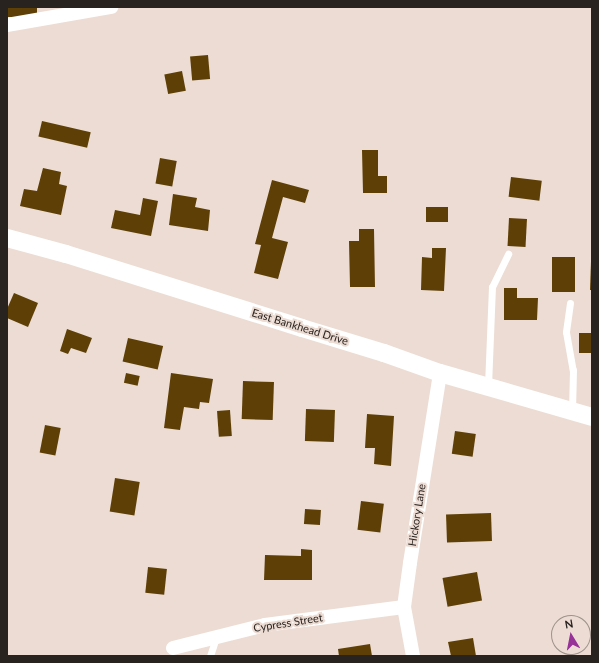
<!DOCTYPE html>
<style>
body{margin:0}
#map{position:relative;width:599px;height:663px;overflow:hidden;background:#ecdcd3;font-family:Lato,sans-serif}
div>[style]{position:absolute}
.building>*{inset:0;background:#5e3f06;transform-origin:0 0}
.service>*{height:7px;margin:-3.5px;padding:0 3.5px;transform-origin:3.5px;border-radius:3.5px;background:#fff}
.minor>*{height:14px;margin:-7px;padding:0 7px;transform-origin:7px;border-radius:7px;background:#fff}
.tertiary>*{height:18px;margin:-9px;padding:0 9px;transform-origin:9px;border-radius:9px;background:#fff}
span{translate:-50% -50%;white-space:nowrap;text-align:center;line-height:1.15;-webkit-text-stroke:4px #ecdcd3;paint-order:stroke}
.street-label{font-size:11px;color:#292320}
.frame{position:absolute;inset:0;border:8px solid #292320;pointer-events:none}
.north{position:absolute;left:551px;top:615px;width:40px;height:40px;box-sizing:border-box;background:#ecdcd3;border:1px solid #9e928b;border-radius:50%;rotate:350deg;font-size:11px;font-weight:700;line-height:16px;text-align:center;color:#292320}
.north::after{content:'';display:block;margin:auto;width:14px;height:18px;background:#963298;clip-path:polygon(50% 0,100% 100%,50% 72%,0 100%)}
</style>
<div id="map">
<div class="building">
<i style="left:7px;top:7px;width:30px;height:10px"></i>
<i style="left:208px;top:55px;width:24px;height:18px;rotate:85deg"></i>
<i style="left:182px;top:71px;width:20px;height:18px;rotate:79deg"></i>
<i style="left:42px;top:121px;width:50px;height:16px;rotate:13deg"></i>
<i style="clip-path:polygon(362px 150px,378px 150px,378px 176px,387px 176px,387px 193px,363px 193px)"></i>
<i style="left:160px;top:158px;width:17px;height:26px;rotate:10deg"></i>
<i style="clip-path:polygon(43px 168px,61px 172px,59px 184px,67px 186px,61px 215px,20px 206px,24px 189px,37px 191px)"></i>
<i style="left:511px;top:177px;width:31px;height:20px;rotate:7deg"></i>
<i style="clip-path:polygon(272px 180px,309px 190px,305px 203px,283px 197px,272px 238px,288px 242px,278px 279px,254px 273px,261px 245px,255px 244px)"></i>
<i style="clip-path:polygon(173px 194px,197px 198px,195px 207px,210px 210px,208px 231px,169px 225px)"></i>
<i style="clip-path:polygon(143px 198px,158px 201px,151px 236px,111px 228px,115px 210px,140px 215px)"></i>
<i style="left:426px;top:207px;width:22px;height:15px"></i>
<i style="left:509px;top:218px;width:18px;height:28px;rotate:3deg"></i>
<i style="clip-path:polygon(359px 229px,374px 229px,375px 287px,350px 287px,349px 241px,359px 241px)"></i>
<i style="clip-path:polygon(432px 248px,446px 248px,444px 291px,421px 290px,422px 257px,432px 258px)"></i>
<i style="left:552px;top:257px;width:23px;height:35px"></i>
<i style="clip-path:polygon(591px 262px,592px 262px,592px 290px,590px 290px)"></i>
<i style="clip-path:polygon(504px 288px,517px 288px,517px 298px,538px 298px,537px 320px,504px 320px)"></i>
<i style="clip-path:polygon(14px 293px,38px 303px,28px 327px,7px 318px,7px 309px)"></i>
<i style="clip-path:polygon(67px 329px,92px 338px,86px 353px,71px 348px,68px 354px,60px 351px)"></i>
<i style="left:592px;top:333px;width:20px;height:13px;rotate:90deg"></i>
<i style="left:128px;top:338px;width:36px;height:24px;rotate:13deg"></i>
<i style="left:126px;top:373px;width:14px;height:10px;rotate:12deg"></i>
<i style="clip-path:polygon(171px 373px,213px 379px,209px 403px,200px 402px,199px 409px,184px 407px,180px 430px,164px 428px)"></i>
<i style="left:243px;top:381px;width:31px;height:38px;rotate:2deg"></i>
<i style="left:306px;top:409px;width:29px;height:32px;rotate:2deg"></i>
<i style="left:230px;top:410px;width:26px;height:13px;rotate:86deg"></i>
<i style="clip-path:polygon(367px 414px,394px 416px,391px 466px,374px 464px,375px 448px,365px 448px)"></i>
<i style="left:45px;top:425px;width:16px;height:28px;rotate:11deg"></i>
<i style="left:455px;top:431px;width:21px;height:23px;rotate:8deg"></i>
<i style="left:115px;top:478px;width:25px;height:34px;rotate:9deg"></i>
<i style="left:361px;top:501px;width:23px;height:29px;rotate:7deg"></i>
<i style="left:305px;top:509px;width:16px;height:15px;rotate:4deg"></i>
<i style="left:491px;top:513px;width:28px;height:45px;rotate:88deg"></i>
<i style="clip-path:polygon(301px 549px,312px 550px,312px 580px,264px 580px,265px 555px,301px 556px)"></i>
<i style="left:148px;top:567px;width:19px;height:26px;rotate:6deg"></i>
<i style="left:477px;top:572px;width:29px;height:35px;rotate:80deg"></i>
<i style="clip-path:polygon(473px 638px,476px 656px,451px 656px,448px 642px)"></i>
<i style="clip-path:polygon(370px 644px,372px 656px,339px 656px,338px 649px)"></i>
</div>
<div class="service">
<i style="left:570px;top:303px;width:29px;rotate:98deg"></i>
<i style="left:566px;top:332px;width:39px;rotate:80deg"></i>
<i style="left:573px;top:370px;width:40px;rotate:91.4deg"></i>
<i style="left:488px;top:386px;width:99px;rotate:-87.7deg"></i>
<i style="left:492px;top:287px;width:37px;rotate:-64deg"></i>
<i style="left:210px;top:656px;width:20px;rotate:-72deg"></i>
</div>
<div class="minor">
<i style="left:7px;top:25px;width:106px;rotate:-9.8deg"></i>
<i style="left:173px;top:648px;width:95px;rotate:-14deg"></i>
<i style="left:265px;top:625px;width:140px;rotate:-7.4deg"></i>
<i style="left:413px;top:656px;width:50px;rotate:-100.4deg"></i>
<i style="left:404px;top:607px;width:44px;rotate:-82.2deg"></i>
<i style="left:410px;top:563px;width:192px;rotate:-81deg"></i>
</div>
<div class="tertiary">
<i style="left:7px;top:238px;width:61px;rotate:15.2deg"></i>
<i style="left:66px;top:254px;width:247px;rotate:17.4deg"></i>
<i style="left:302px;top:328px;width:86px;rotate:17deg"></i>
<i style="left:384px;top:353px;width:59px;rotate:19.7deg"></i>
<i style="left:440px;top:373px;width:158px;rotate:16.1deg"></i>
</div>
<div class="street-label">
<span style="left:300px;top:327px;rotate:17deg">East Bankhead Drive</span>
<span style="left:417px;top:515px;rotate:-81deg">Hickory Lane</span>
<span style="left:288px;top:623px;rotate:-9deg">Cypress Street</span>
</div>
<div class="frame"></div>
<div class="north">N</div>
</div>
